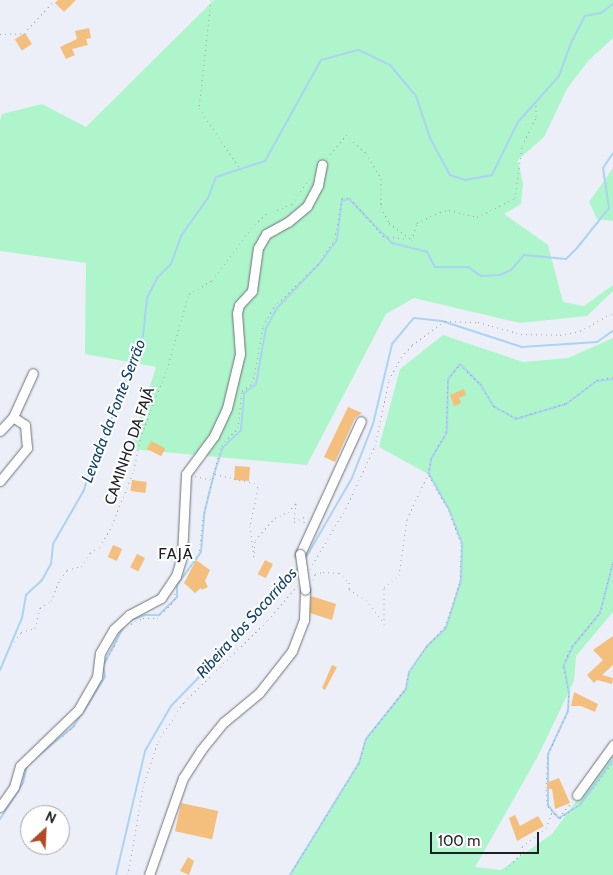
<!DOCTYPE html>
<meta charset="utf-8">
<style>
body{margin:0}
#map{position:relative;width:613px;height:875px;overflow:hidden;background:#edeff8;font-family:Cabin,sans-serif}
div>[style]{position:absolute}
.green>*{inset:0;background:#aef5cb}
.stream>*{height:2px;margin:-1px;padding:0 1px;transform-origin:1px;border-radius:1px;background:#acd2f4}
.building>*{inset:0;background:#f4be7c;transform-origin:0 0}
.path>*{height:1px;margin-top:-0.5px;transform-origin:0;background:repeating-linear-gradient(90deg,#a0a1a8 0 1px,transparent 0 5px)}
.roads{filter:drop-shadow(0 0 1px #6e6f77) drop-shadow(0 0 1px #6e6f77)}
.minor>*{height:9px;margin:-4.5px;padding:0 4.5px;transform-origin:4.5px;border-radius:4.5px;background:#fff}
.bridges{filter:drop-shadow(0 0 1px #6e6f77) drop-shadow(0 0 1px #6e6f77)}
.minor-bridge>*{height:9px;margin:-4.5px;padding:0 4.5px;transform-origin:4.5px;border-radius:4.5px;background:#fff}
span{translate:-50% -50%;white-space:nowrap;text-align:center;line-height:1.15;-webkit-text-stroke:4px #fff;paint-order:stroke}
.street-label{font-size:15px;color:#1e1f22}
.water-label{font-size:16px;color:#154569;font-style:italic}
.neighbourhood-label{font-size:16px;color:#1e1f22;letter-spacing:1px}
.north{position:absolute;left:20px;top:805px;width:50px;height:50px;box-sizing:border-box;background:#fff;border:1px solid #a5a5a7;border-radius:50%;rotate:25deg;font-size:14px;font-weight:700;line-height:20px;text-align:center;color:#1e1f22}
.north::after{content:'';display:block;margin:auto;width:18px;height:22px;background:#b14925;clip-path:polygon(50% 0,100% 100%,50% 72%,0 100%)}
.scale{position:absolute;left:430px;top:832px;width:109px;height:22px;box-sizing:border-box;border:2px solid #1e1f22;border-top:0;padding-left:6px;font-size:15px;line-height:18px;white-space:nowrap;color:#1e1f22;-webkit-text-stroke:4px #fff;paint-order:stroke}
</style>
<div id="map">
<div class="green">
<i style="clip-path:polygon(214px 0,613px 0,613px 38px,588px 61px,567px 89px,544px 137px,518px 160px,523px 184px,521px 204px,504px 214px,548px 245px,563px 302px,584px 306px,613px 285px,613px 291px,587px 316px,520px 323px,414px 298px,386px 314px,307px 465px,130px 449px,156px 367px,85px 354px,86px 263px,0 251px,0 121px,2px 114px,42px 104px,86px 127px)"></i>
<i style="clip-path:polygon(613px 168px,613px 221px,597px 219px,589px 202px)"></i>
<i style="clip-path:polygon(443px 335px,523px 362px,568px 358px,613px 338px,613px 612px,576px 656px,574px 681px,537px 758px,475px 867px,501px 870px,552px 834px,613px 751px,613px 875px,290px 875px,359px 763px,366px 739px,405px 689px,409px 672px,427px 646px,445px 627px,460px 581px,461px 543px,449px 511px,428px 474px,379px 447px,400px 369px)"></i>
</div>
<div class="stream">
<i style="left:305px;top:559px;width:94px;rotate:-59.9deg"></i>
<i style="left:352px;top:478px;width:58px;rotate:-68.7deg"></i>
<i style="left:373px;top:424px;width:82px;rotate:-76.6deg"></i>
<i style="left:392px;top:344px;width:34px;rotate:-50deg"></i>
<i style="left:414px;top:318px;width:28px;rotate:6deg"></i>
<i style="left:442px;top:321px;width:84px;rotate:18deg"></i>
<i style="left:522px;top:347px;width:75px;rotate:-3.8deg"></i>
<i style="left:597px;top:342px;width:19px;rotate:-35deg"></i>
<i style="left:613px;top:563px;width:52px;rotate:104.6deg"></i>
<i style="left:600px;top:613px;width:43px;rotate:129.3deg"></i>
<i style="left:573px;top:646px;width:21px;rotate:115deg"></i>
<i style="left:564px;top:665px;width:27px;rotate:80deg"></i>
<i style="left:569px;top:692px;width:19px;rotate:93deg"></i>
<i style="left:568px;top:711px;width:47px;rotate:114.9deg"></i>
<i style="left:548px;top:754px;width:51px;rotate:90deg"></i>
<i style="left:548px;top:805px;width:10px;rotate:53deg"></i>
<i style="left:554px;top:813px;width:7px;rotate:45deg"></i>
<i style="left:559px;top:818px;width:25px;rotate:-32deg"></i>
<i style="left:580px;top:805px;width:56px;rotate:-53.7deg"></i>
<i style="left:0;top:670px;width:56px;rotate:-67.1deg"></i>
<i style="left:22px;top:618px;width:23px;rotate:-80deg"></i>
<i style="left:26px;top:595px;width:22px;rotate:-43deg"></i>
<i style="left:42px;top:580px;width:18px;rotate:-61deg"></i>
<i style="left:51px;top:564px;width:20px;rotate:-84deg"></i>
<i style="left:53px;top:544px;width:62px;rotate:-60.1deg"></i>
<i style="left:84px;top:490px;width:42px;rotate:-73.3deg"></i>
<i style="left:96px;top:450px;width:19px;rotate:-54deg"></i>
<i style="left:107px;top:435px;width:29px;rotate:-74deg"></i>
<i style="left:115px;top:407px;width:17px;rotate:-59deg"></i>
<i style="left:124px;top:392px;width:25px;rotate:-79deg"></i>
<i style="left:129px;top:367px;width:34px;rotate:-66deg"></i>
<i style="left:143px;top:336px;width:38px;rotate:-84deg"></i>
<i style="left:147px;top:298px;width:22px;rotate:-63deg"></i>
<i style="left:157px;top:278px;width:20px;rotate:-45deg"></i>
<i style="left:171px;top:264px;width:30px;rotate:-70deg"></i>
<i style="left:181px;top:236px;width:47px;rotate:-54.6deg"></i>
<i style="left:208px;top:198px;width:22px;rotate:-69deg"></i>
<i style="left:216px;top:177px;width:52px;rotate:-18.1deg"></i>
<i style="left:265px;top:161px;width:115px;rotate:-61deg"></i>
<i style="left:321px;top:60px;width:39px;rotate:-15deg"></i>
<i style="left:359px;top:50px;width:34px;rotate:26deg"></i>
<i style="left:390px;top:65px;width:40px;rotate:50deg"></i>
<i style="left:416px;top:96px;width:44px;rotate:71.6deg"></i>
<i style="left:430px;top:138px;width:42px;rotate:61.6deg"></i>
<i style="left:450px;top:175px;width:16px;rotate:18deg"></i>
<i style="left:465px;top:180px;width:27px;rotate:-10deg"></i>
<i style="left:492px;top:175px;width:59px;rotate:-63.9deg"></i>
<i style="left:518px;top:122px;width:62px;rotate:-48.3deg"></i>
<i style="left:559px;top:76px;width:37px;rotate:-70deg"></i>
<i style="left:572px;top:41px;width:28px;rotate:-63deg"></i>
<i style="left:585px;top:16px;width:16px;rotate:-11deg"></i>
<i style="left:601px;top:13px;width:15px;rotate:-37deg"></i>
<i style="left:0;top:819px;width:43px;rotate:-57.4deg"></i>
<i style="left:23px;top:783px;width:18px;rotate:-77deg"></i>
<i style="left:27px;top:765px;width:60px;rotate:-39.6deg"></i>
<i style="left:73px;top:727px;width:29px;rotate:-56deg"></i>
<i style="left:89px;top:703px;width:31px;rotate:-59deg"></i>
<i style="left:105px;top:676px;width:10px;rotate:-101deg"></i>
<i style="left:103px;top:666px;width:50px;rotate:-62.4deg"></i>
<i style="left:126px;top:622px;width:20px;rotate:-20deg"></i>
<i style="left:145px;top:615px;width:14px"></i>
<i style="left:159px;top:615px;width:25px;rotate:-45deg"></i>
<i style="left:177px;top:597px;width:12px;rotate:-90deg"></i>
<i style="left:177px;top:585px;width:41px;rotate:-54deg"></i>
<i style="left:201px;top:552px;width:38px;rotate:-85deg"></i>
<i style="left:204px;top:514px;width:41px;rotate:-76deg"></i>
<i style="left:214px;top:474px;width:28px;rotate:-72deg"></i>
<i style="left:223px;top:447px;width:25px;rotate:-43deg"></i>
<i style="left:241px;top:430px;width:37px;rotate:-85deg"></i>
<i style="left:244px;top:393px;width:15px;rotate:-37deg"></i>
<i style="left:256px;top:384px;width:57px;rotate:-79.9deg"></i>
<i style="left:266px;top:328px;width:23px;rotate:-61deg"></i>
<i style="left:277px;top:308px;width:62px;rotate:-46.3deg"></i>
<i style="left:320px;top:263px;width:29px;rotate:-54deg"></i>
<i style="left:337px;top:240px;width:39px;rotate:-83deg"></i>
<i style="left:342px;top:201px;width:7px;rotate:-16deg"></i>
<i style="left:349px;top:199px;width:62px;rotate:45.7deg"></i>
<i style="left:392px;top:243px;width:36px;rotate:14deg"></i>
<i style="left:427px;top:252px;width:17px;rotate:62deg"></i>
<i style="left:435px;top:267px;width:33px"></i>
<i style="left:468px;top:267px;width:16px;rotate:35deg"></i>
<i style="left:481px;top:276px;width:19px;rotate:-3deg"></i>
<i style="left:500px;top:275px;width:12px;rotate:-24deg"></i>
<i style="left:511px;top:270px;width:20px;rotate:-49deg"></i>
<i style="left:524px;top:255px;width:42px;rotate:5.4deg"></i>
<i style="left:566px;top:259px;width:16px;rotate:-45deg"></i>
<i style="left:577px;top:248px;width:51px;rotate:-51.3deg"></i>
<i style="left:609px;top:208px;width:40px;rotate:-98.5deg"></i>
<i style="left:603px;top:168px;width:18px;rotate:-56deg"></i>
<i style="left:116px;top:875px;width:127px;rotate:-76.8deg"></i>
<i style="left:145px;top:751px;width:52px;rotate:-60deg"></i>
<i style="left:171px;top:706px;width:134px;rotate:-45.9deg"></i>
<i style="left:264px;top:610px;width:55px;rotate:-50.9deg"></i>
<i style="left:290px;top:875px;width:132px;rotate:-58.4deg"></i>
<i style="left:359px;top:763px;width:25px;rotate:-74deg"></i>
<i style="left:366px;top:739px;width:64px;rotate:-51.3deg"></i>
<i style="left:406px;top:689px;width:17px;rotate:-80deg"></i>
<i style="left:409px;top:672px;width:32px;rotate:-55deg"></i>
<i style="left:427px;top:646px;width:26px;rotate:-43deg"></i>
<i style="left:446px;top:628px;width:49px;rotate:-72.3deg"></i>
<i style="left:461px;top:581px;width:38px;rotate:-88deg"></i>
<i style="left:462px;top:543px;width:34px;rotate:-111deg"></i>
<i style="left:450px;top:511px;width:43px;rotate:-119.6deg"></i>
<i style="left:429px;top:474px;width:15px;rotate:-82deg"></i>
<i style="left:431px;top:459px;width:31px;rotate:-59deg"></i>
<i style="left:447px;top:432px;width:53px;rotate:-88.9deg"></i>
<i style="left:448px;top:379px;width:19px;rotate:-51deg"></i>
<i style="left:460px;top:364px;width:30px;rotate:45deg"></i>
<i style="left:481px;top:385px;width:24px;rotate:60deg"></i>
<i style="left:493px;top:406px;width:26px;rotate:29deg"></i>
<i style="left:516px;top:419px;width:52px;rotate:-16.7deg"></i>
<i style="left:566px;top:404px;width:39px;rotate:-37deg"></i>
<i style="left:597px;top:381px;width:16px;rotate:-7deg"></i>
</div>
<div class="building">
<i style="clip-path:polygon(58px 0,76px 0,64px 12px,55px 3px)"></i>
<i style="clip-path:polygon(89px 28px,91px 38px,86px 39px,88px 45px,72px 49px,75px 55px,66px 59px,60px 47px,77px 39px,75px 31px)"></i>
<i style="left:25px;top:33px;width:13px;height:12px;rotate:58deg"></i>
<i style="clip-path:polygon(464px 389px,466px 395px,459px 398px,461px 403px,454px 406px,450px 395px)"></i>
<i style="clip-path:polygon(348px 407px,362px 413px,355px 418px,335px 462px,324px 457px)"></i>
<i style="left:151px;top:441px;width:16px;height:9px;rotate:27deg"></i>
<i style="left:235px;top:466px;width:15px;height:14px;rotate:4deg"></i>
<i style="left:132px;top:480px;width:15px;height:11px;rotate:8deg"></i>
<i style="left:113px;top:545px;width:10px;height:13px;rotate:24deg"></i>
<i style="left:137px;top:554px;width:9px;height:15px;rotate:27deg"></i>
<i style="clip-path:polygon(196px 560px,210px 570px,205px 581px,208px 587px,202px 590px,201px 588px,195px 593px,184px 583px)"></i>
<i style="left:265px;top:560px;width:9px;height:16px;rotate:27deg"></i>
<i style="clip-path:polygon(311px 596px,336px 604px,332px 620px,310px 613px)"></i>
<i style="clip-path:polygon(613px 636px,613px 665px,602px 675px,613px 678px,612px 684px,597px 680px,594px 683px,587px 675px,603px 660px,593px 650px)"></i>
<i style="clip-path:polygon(332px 665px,337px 667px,325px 690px,322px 688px)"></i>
<i style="clip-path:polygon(574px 692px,598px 704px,595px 712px,581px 706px,571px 706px)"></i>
<i style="clip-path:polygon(559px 778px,570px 803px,555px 809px,552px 789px,547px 789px,548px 782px)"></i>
<i style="left:181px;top:803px;width:38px;height:29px;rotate:12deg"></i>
<i style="clip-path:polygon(515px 815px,520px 826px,538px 816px,544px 826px,517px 841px,509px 818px)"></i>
<i style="clip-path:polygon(188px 857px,194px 861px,189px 875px,180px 871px)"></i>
</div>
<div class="path">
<i style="left:211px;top:0;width:109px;rotate:96.3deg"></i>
<i style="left:199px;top:108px;width:75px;rotate:55.9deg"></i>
<i style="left:0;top:34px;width:24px;rotate:-2deg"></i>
<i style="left:24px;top:33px;width:45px;rotate:-46.8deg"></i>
<i style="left:327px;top:158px;width:30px;rotate:-50deg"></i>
<i style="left:346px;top:135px;width:27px;rotate:42deg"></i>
<i style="left:366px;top:153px;width:29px;rotate:59deg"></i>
<i style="left:381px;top:178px;width:29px;rotate:90deg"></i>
<i style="left:381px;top:207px;width:18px;rotate:63deg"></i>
<i style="left:389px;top:223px;width:29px;rotate:36deg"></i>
<i style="left:412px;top:240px;width:18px;rotate:-74deg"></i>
<i style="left:417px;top:223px;width:25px;rotate:-26deg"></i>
<i style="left:440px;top:212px;width:9px;rotate:-13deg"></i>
<i style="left:449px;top:210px;width:29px;rotate:14deg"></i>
<i style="left:477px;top:217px;width:42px;rotate:-26.6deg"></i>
<i style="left:515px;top:198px;width:52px;rotate:-82.3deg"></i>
<i style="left:522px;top:146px;width:32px;rotate:-64deg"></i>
<i style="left:536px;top:117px;width:15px;rotate:-90deg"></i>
<i style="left:277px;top:210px;width:16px;rotate:-22deg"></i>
<i style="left:292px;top:204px;width:34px;rotate:-56deg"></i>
<i style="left:215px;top:474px;width:40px;rotate:13deg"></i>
<i style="left:254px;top:483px;width:6px;rotate:51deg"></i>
<i style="left:258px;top:488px;width:39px;rotate:102deg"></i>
<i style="left:250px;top:526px;width:31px;rotate:83deg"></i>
<i style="left:254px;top:557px;width:17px;rotate:-87deg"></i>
<i style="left:255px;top:540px;width:30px;rotate:-48deg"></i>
<i style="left:275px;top:518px;width:14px;rotate:-25deg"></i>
<i style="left:288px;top:512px;width:12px;rotate:-48deg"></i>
<i style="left:296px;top:503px;width:19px;rotate:96deg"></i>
<i style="left:294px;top:522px;width:11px;rotate:-27deg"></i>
<i style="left:304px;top:517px;width:9px;rotate:90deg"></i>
<i style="left:195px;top:476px;width:18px;rotate:13deg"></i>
<i style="left:310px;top:569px;width:71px;rotate:-59.5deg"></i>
<i style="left:346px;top:508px;width:68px;rotate:-64.9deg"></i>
<i style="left:375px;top:446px;width:67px;rotate:-78deg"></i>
<i style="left:389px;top:380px;width:26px;rotate:-62deg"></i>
<i style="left:401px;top:357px;width:16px;rotate:-47deg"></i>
<i style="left:412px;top:345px;width:41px;rotate:-36deg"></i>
<i style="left:445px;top:321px;width:33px;rotate:2deg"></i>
<i style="left:478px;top:322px;width:45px;rotate:15.6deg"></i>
<i style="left:521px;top:334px;width:39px;rotate:1deg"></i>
<i style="left:560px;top:335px;width:20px;rotate:-11deg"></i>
<i style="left:580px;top:331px;width:38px;rotate:-29deg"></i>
<i style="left:185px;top:574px;width:24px;rotate:-54deg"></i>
<i style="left:199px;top:555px;width:38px;rotate:-84deg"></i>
<i style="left:203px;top:517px;width:74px;rotate:-76deg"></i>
<i style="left:221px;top:445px;width:24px;rotate:-45deg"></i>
<i style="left:238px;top:428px;width:37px;rotate:-84deg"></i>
<i style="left:242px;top:391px;width:14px;rotate:-36deg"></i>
<i style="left:253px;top:383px;width:58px;rotate:-80deg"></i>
<i style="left:263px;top:326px;width:22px;rotate:-60deg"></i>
<i style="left:274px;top:307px;width:62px;rotate:-44.3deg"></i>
<i style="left:318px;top:264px;width:30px;rotate:-56deg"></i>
<i style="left:335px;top:239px;width:42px;rotate:-80.3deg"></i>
<i style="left:342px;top:198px;width:8px"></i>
<i style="left:350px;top:198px;width:50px;rotate:49deg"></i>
<i style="left:383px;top:236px;width:24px;rotate:7deg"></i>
<i style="left:313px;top:580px;width:6px;rotate:-72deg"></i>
<i style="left:315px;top:574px;width:8px;rotate:-14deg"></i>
<i style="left:323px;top:572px;width:16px;rotate:4deg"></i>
<i style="left:339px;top:573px;width:13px;rotate:42deg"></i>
<i style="left:349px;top:582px;width:7px;rotate:90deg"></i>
<i style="left:349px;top:589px;width:20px;rotate:33deg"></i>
<i style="left:366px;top:600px;width:30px;rotate:53deg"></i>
<i style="left:384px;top:624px;width:37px;rotate:-90deg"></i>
<i style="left:384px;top:587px;width:19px;rotate:-39deg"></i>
<i style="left:399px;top:575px;width:57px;rotate:-81.9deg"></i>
<i style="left:407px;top:519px;width:50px;rotate:-65deg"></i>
<i style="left:131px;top:624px;width:13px;rotate:-27deg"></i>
<i style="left:143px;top:618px;width:14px"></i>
<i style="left:157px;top:618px;width:25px;rotate:-45deg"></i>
<i style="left:175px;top:600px;width:8px;rotate:-90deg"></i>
<i style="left:12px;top:646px;width:17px;rotate:-57deg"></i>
<i style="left:21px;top:632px;width:15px;rotate:-16deg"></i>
<i style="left:35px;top:628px;width:21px;rotate:-76deg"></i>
<i style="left:40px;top:608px;width:13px;rotate:-32deg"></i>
<i style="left:51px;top:601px;width:24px;rotate:-68deg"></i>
<i style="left:60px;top:579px;width:11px;rotate:-52deg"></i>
<i style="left:67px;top:570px;width:15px;rotate:-16deg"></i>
<i style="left:81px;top:566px;width:16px;rotate:-55deg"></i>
<i style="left:90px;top:553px;width:12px;rotate:-31deg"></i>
<i style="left:100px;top:547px;width:25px;rotate:-61deg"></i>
<i style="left:112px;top:525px;width:59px;rotate:-68.2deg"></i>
<i style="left:134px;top:470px;width:33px;rotate:-79deg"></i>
<i style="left:140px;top:438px;width:74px;rotate:-68.6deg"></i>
<i style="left:167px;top:369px;width:78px;rotate:-73.7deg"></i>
<i style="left:189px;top:294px;width:27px;rotate:-31deg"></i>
<i style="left:212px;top:280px;width:65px;rotate:-53.1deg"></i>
<i style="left:251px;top:228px;width:22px;rotate:-43deg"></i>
<i style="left:107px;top:659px;width:21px;rotate:-61deg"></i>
<i style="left:63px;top:736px;width:16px;rotate:-43deg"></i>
<i style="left:590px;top:792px;width:39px;rotate:-53deg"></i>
<i style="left:559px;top:817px;width:20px;rotate:-49deg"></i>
<i style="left:559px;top:818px;width:18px;rotate:-133deg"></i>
<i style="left:547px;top:805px;width:17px;rotate:-93deg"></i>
<i style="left:546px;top:788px;width:34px;rotate:-87deg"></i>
<i style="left:548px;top:754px;width:47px;rotate:-65.1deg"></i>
<i style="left:568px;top:711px;width:19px;rotate:-87deg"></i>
<i style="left:569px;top:692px;width:28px;rotate:-103deg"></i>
<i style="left:563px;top:665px;width:21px;rotate:-65deg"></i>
<i style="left:572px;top:646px;width:43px;rotate:-49.7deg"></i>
<i style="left:600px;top:613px;width:54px;rotate:-76deg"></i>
<i style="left:560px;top:818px;width:28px;rotate:-35deg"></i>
<i style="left:506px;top:869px;width:24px;rotate:-45deg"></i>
<i style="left:523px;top:852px;width:6px;rotate:-99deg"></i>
<i style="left:522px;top:846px;width:30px;rotate:-37deg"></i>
<i style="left:546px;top:828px;width:17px;rotate:-69deg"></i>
<i style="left:128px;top:875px;width:89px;rotate:-80.3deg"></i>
<i style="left:143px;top:787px;width:48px;rotate:-71.9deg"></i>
<i style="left:158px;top:741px;width:47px;rotate:-56.3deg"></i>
<i style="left:184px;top:702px;width:117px;rotate:-44.3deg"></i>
<i style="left:268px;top:620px;width:45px;rotate:-49.5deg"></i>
<i style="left:290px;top:875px;width:132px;rotate:-58.4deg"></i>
<i style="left:359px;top:763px;width:25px;rotate:-74deg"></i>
<i style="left:366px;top:739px;width:63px;rotate:-52deg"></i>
<i style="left:405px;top:689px;width:17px;rotate:-77deg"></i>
<i style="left:409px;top:672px;width:32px;rotate:-55deg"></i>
<i style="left:427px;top:646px;width:26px;rotate:-47deg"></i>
<i style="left:445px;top:627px;width:48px;rotate:-71.9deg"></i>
<i style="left:460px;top:581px;width:38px;rotate:-88deg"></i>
<i style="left:461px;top:543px;width:34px;rotate:-111deg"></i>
<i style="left:449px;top:511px;width:43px;rotate:-119.6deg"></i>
<i style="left:428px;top:474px;width:15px;rotate:-79deg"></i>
<i style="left:431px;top:459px;width:31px;rotate:-61deg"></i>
<i style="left:446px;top:432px;width:53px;rotate:-87.8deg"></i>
<i style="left:448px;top:379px;width:19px;rotate:-51deg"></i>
<i style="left:460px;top:364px;width:28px;rotate:45deg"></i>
<i style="left:480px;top:384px;width:26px;rotate:58deg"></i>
<i style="left:494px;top:406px;width:25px;rotate:29deg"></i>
<i style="left:516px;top:418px;width:52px;rotate:-16.7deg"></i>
<i style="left:566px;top:403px;width:39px;rotate:-37deg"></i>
<i style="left:597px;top:380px;width:16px;rotate:-11deg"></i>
</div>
<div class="roads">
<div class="minor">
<i style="left:0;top:431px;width:19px;rotate:-47deg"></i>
<i style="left:13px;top:417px;width:48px;rotate:-65.6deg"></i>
<i style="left:0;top:481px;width:43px;rotate:-50.7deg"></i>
<i style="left:27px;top:448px;width:23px;rotate:-95deg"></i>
<i style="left:25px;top:425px;width:14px;rotate:-146deg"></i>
<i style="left:300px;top:554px;width:146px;rotate:-65.4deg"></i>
<i style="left:577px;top:795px;width:62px;rotate:-54.2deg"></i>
<i style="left:0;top:807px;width:24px;rotate:-55deg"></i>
<i style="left:14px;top:787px;width:22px;rotate:-74deg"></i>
<i style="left:20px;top:766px;width:81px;rotate:-44deg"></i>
<i style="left:78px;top:710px;width:38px;rotate:-60deg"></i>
<i style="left:97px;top:677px;width:24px;rotate:-83deg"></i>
<i style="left:100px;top:653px;width:28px;rotate:-60deg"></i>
<i style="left:114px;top:629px;width:21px;rotate:-43deg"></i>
<i style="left:129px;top:615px;width:36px;rotate:-28deg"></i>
<i style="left:161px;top:598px;width:27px;rotate:-56deg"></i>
<i style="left:176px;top:576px;width:21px;rotate:-73deg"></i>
<i style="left:182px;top:556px;width:82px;rotate:-87.2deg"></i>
<i style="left:186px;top:474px;width:47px;rotate:-53.6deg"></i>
<i style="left:214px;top:436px;width:31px;rotate:-65deg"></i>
<i style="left:227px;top:408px;width:56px;rotate:-76.5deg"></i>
<i style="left:240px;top:354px;width:41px;rotate:-94.2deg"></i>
<i style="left:237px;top:313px;width:8px;rotate:-76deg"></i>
<i style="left:239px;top:305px;width:19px;rotate:-47deg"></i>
<i style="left:252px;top:291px;width:43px;rotate:-82.1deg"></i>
<i style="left:258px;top:248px;width:16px;rotate:-60deg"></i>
<i style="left:266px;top:234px;width:25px;rotate:-29deg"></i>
<i style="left:288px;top:222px;width:25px;rotate:-40deg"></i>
<i style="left:307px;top:206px;width:24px;rotate:-62deg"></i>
<i style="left:318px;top:185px;width:21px;rotate:-79deg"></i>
<i style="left:149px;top:875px;width:103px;rotate:-70.7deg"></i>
<i style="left:183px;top:778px;width:33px;rotate:-57deg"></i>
<i style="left:201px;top:750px;width:36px;rotate:-51deg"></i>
<i style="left:224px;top:722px;width:45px;rotate:-39.6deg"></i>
<i style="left:259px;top:693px;width:53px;rotate:-51.8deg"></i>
<i style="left:292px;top:651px;width:33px;rotate:-69deg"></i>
<i style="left:304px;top:620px;width:30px;rotate:-88deg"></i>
</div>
</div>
<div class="bridges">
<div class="minor-bridge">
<i style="left:300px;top:554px;width:36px;rotate:82deg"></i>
</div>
</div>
<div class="street-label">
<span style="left:130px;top:446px;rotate:-71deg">CAMINHO DA FAJÃ</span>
</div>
<div class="water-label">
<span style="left:114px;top:411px;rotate:-69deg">Levada da Fonte Serrão</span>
<span style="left:247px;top:623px;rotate:-48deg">Ribeira dos Socorridos</span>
</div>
<div class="neighbourhood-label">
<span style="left:176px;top:554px">FAJÃ</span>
</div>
<div class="north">N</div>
<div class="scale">100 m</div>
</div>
